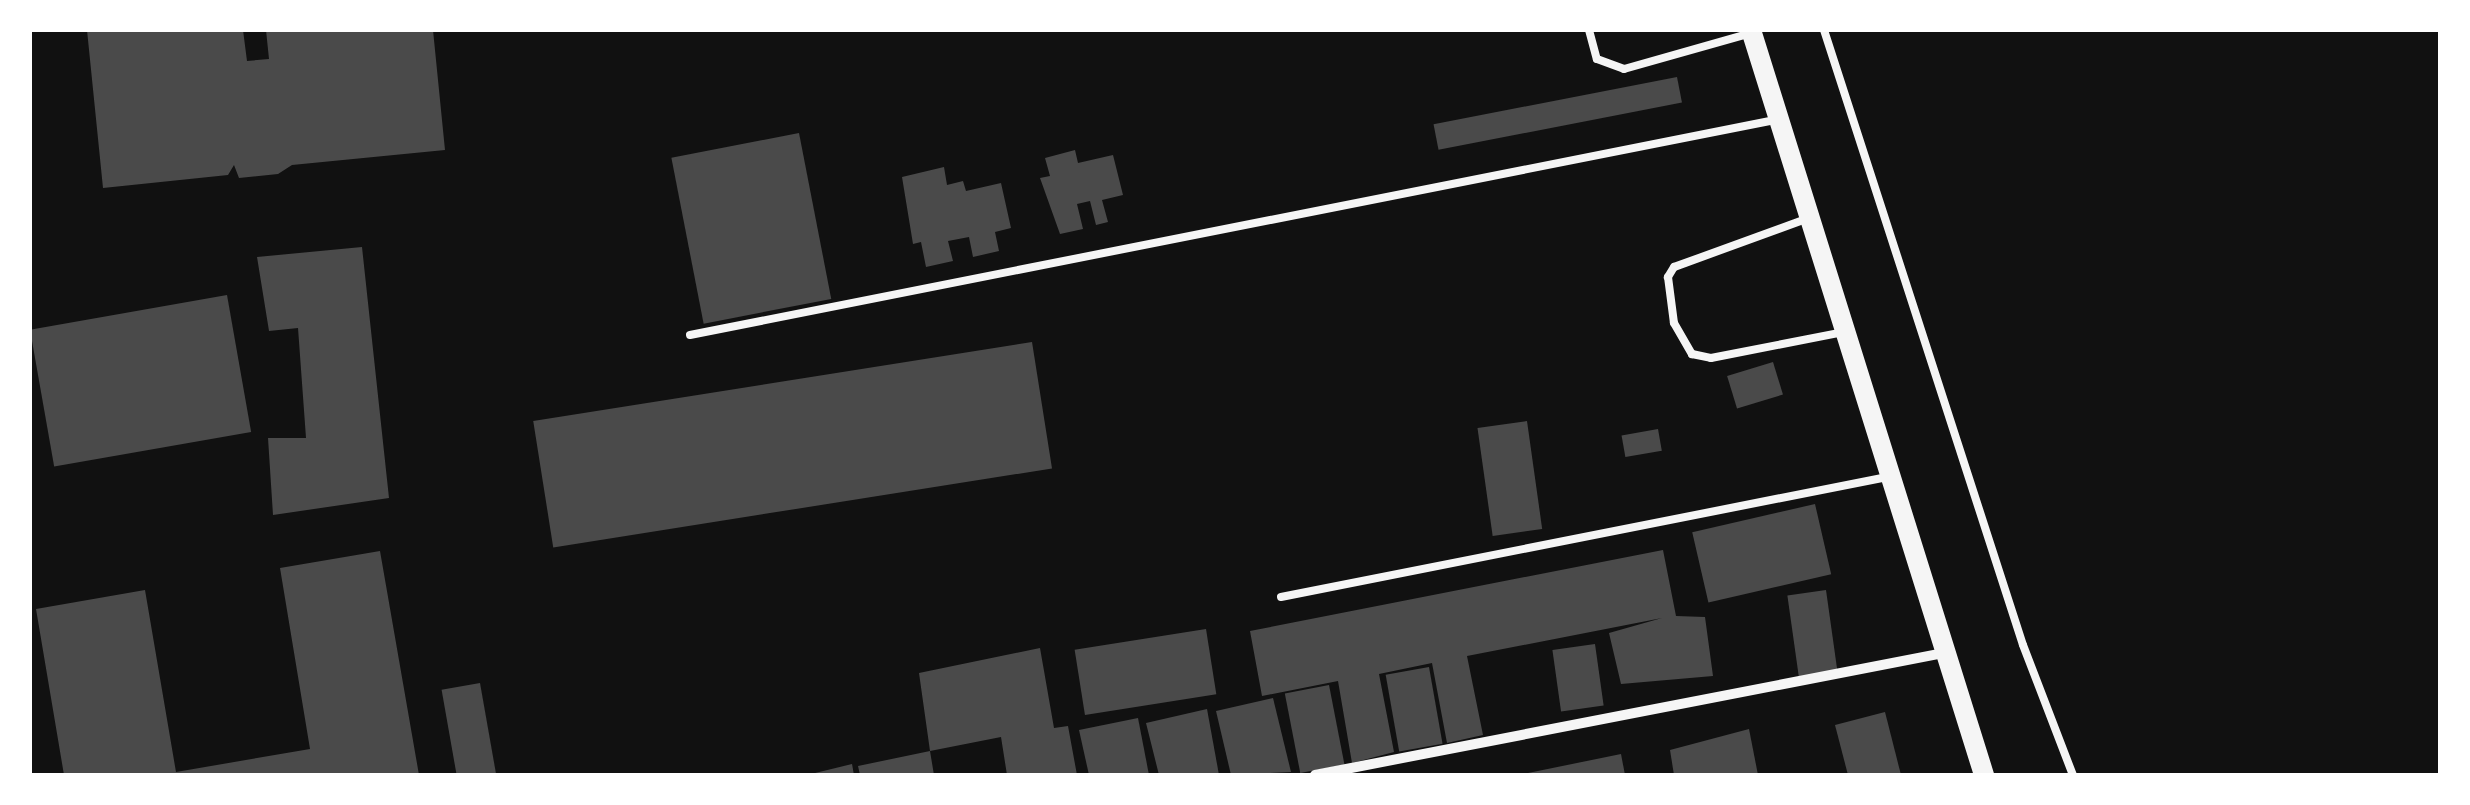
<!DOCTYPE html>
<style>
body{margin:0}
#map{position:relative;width:2470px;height:805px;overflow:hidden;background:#111;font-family:"Nunito Sans",sans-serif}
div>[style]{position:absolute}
.building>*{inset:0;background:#4a4a4a;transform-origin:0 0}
.service>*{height:8px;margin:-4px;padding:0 4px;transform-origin:4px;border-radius:4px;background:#f5f5f5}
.minor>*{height:10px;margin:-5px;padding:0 5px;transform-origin:5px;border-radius:5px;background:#f5f5f5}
.secondary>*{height:20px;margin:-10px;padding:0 10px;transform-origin:10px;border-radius:10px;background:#f5f5f5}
span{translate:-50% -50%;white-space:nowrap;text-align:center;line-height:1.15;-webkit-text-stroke:9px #fff;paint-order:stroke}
.frame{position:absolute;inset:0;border:32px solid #fff;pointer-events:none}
</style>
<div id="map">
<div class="building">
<i style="clip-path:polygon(87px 30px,243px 30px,247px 61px,269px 59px,266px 30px,433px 30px,445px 150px,292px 165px,278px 174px,239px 178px,234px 165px,228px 175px,103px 188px)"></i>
<i style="left:1677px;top:77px;width:26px;height:248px;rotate:79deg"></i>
<i style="left:799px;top:133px;width:169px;height:130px;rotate:79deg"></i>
<i style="clip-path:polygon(1075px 150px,1078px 163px,1113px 155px,1123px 195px,1102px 200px,1108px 222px,1096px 225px,1090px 201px,1077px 204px,1083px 229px,1060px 234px,1040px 178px,1050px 176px,1045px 158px)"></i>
<i style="clip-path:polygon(944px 167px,947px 185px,963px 181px,966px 191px,1001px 183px,1011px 228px,995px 232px,999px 251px,973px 257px,969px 237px,948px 241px,953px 261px,926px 267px,921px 242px,913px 244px,902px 177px)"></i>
<i style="clip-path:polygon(362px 247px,389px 498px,273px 515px,268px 438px,306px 438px,298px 328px,269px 331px,257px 257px)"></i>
<i style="left:227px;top:295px;width:139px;height:200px;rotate:80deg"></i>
<i style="left:1032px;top:342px;width:128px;height:505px;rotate:81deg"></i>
<i style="left:1773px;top:362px;width:34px;height:48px;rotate:73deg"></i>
<i style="left:1527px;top:421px;width:109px;height:50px;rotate:82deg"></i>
<i style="left:1658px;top:429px;width:22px;height:37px;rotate:80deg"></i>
<i style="left:1815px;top:504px;width:72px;height:126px;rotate:77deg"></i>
<i style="clip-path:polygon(1663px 550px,1676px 616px,1705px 617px,1713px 676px,1621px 684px,1609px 633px,1662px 618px,1467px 656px,1483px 735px,1447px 743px,1432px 663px,1379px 674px,1394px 752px,1352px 763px,1338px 681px,1262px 696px,1250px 631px)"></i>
<i style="clip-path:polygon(380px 551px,419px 775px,64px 775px,36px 609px,145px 590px,176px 772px,310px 749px,280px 568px)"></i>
<i style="left:1826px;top:590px;width:84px;height:39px;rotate:82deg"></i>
<i style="left:1206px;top:629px;width:66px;height:133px;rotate:81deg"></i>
<i style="left:1595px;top:644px;width:62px;height:43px;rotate:82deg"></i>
<i style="clip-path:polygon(1040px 648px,1054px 728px,1068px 726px,1077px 775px,1007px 775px,1001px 737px,930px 751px,934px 775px,860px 775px,858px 766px,930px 751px,919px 673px)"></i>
<i style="left:1429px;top:667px;width:78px;height:44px;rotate:80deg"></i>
<i style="left:480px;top:683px;width:94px;height:39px;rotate:80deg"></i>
<i style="left:1329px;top:685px;width:81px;height:45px;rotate:79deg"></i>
<i style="clip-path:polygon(1273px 698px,1291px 772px,1231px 775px,1216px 711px)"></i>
<i style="clip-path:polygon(1207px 709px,1219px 775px,1159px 775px,1146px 723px)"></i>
<i style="clip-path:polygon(1885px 712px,1901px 775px,1848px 775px,1835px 725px)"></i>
<i style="clip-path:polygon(1138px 718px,1149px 775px,1089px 775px,1079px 730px)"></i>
<i style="clip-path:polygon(1749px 729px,1758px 775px,1674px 775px,1670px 750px)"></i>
<i style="clip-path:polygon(1621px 754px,1625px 775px,1528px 775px,1528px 773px)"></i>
<i style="clip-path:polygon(852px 764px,854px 775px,811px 775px,811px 774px)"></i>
</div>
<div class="service">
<i style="left:1589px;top:30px;width:30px;rotate:75deg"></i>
<i style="left:1597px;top:59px;width:29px;rotate:20deg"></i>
<i style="left:1624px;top:69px;width:129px;rotate:-15.8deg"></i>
<i style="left:1824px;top:30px;width:646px;rotate:72.07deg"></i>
<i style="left:2023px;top:645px;width:139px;rotate:69deg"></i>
<i style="left:1806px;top:219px;width:140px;rotate:160deg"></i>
<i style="left:1674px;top:267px;width:12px;rotate:121deg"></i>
<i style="left:1668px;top:277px;width:46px;rotate:82.6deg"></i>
<i style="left:1674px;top:323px;width:36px;rotate:60deg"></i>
<i style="left:1692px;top:354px;width:19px;rotate:12deg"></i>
<i style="left:1711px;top:358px;width:136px;rotate:-11.1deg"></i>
<i style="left:690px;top:335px;width:1106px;rotate:-11.21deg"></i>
<i style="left:1281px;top:597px;width:618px;rotate:-11.2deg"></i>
</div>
<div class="minor">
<i style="left:1315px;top:775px;width:641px;rotate:-10.98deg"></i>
</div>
<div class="secondary">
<i style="left:1751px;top:30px;width:781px;rotate:72.63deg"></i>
</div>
<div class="frame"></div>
</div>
